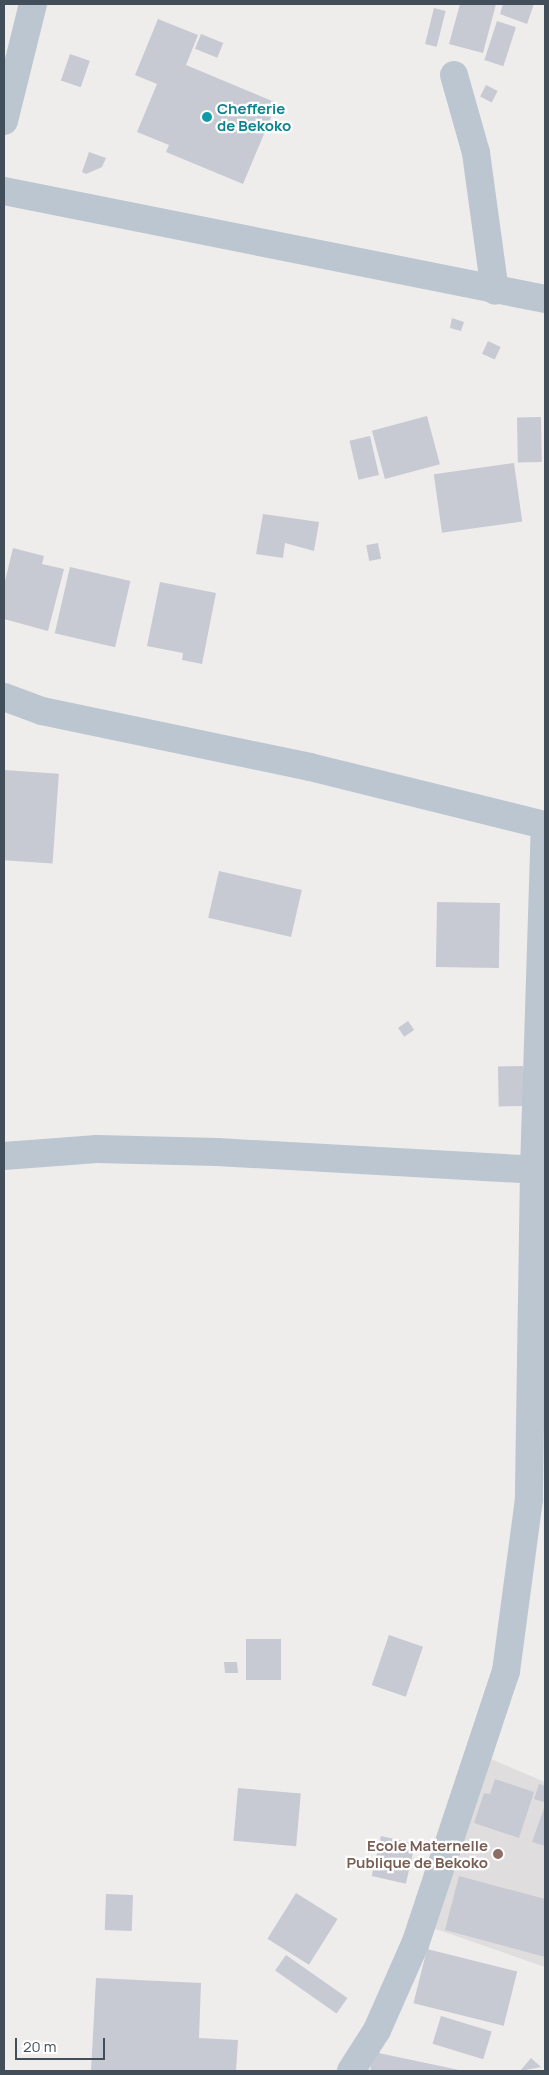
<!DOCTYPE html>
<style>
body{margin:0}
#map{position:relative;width:549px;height:2075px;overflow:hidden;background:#efecec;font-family:Manrope,sans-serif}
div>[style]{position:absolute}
.education>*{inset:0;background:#e0ddde}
.building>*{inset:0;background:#c7cad3;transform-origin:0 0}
.minor>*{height:28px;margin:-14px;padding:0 14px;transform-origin:14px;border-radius:14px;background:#bbc6d0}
.dots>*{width:14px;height:14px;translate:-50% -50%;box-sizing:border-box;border:2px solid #fff;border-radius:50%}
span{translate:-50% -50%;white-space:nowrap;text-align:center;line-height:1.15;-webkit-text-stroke:4.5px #fff;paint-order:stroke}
.culture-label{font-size:15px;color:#0d838f;font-weight:700}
.left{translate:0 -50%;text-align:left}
.education-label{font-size:15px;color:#785e54;font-weight:700}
.right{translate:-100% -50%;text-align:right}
.frame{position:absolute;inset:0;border:5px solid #434e5b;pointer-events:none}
.scale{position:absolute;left:15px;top:2038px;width:90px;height:22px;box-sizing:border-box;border:2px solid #434e5b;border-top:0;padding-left:6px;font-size:15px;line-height:18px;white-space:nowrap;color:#434e5b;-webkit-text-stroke:4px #fff;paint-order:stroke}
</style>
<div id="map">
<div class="education">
<i style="clip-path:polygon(484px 1756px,545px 1782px,545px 1967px,427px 1926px)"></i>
</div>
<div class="building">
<i style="clip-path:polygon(460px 4px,496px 4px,483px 53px,449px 44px)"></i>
<i style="clip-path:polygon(503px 4px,534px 4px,527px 24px,500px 14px)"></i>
<i style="left:434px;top:8px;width:12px;height:37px;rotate:14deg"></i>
<i style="clip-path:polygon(158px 19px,198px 35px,186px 65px,277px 103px,243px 184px,166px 152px,169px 145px,137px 132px,157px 84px,135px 75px)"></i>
<i style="left:497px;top:21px;width:20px;height:41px;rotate:18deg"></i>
<i style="left:201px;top:34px;width:24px;height:16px;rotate:22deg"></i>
<i style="left:70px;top:54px;width:21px;height:28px;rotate:19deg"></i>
<i style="left:486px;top:85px;width:13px;height:13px;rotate:27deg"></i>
<i style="clip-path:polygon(89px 152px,106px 158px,102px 167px,86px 174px,82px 172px)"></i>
<i style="clip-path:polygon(452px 318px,464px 322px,461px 331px,450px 328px)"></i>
<i style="left:488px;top:341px;width:14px;height:14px;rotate:25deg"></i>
<i style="left:427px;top:416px;width:50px;height:57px;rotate:75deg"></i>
<i style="left:541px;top:417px;width:45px;height:24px;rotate:89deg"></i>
<i style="left:370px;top:436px;width:40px;height:21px;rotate:77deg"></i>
<i style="left:514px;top:463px;width:59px;height:81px;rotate:82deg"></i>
<i style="clip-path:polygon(263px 514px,319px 522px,314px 551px,285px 543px,283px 558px,256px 554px)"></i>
<i style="left:378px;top:543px;width:16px;height:12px;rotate:79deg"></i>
<i style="clip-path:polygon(13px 548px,44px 556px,42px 564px,64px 569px,48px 631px,4px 619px,4px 585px)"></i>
<i style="left:70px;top:567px;width:62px;height:68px;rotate:13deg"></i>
<i style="clip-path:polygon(160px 582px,216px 593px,202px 664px,182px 660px,183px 653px,147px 646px)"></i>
<i style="left:4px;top:770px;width:55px;height:90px;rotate:4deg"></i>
<i style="left:219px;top:871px;width:85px;height:48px;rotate:13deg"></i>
<i style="left:437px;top:902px;width:63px;height:65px;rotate:1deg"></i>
<i style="left:408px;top:1021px;width:11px;height:12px;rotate:56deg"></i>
<i style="left:523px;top:1066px;width:40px;height:25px;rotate:89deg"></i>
<i style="left:389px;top:1635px;width:36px;height:53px;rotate:19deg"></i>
<i style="left:246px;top:1639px;width:35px;height:41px"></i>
<i style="clip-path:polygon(224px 1662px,237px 1662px,238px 1673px,225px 1673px)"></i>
<i style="clip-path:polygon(495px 1779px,534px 1792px,519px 1838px,474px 1823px,484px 1793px,490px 1794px)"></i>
<i style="clip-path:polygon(539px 1784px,545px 1786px,544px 1802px,534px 1799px)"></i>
<i style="left:238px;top:1788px;width:63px;height:53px;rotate:5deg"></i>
<i style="clip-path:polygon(545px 1805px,545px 1846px,532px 1842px)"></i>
<i style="left:381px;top:1836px;width:35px;height:41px;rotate:13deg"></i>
<i style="clip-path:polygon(459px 1876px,545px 1899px,545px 1957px,445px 1930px)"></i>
<i style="left:296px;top:1893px;width:49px;height:54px;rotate:32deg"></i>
<i style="left:106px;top:1894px;width:27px;height:36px;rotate:2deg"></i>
<i style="left:427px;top:1949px;width:93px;height:56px;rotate:14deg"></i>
<i style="left:286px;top:1955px;width:75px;height:19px;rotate:35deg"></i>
<i style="clip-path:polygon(96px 1978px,201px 1983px,199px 2038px,238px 2040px,236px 2071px,91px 2071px)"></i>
<i style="left:441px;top:2016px;width:53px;height:29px;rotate:17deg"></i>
<i style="clip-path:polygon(374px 2052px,459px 2070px,459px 2071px,370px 2071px)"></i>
<i style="clip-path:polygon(531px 2058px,541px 2067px,520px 2071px)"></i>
</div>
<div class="minor">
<i style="left:454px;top:75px;width:81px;rotate:74.2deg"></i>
<i style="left:476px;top:153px;width:139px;rotate:82.2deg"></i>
<i style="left:4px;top:121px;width:121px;rotate:-76.1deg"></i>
<i style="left:4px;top:191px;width:552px;rotate:11.29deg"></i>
<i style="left:4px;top:697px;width:40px;rotate:20.2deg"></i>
<i style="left:42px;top:711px;width:274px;rotate:11.8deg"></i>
<i style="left:310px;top:767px;width:242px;rotate:13.9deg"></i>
<i style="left:4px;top:1156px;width:93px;rotate:-4.3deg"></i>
<i style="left:97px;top:1149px;width:120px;rotate:1.4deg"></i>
<i style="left:217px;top:1152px;width:318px;rotate:3.2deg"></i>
<i style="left:534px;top:1170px;width:329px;rotate:90.9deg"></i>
<i style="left:529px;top:1499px;width:174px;rotate:97.6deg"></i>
<i style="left:506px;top:1671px;width:288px;rotate:108.4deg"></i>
<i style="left:415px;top:1944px;width:94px;rotate:113.8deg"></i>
<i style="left:377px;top:2030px;width:49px;rotate:122.4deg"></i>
<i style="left:534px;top:1170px;width:344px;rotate:-88.2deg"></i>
</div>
<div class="dots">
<i style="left:207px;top:117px;background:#0f9aa8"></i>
<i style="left:498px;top:1854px;background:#8d6e63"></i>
</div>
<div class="culture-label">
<span class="left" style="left:217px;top:117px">Chefferie<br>de Bekoko</span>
</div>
<div class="education-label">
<span class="right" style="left:488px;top:1854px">Ecole Maternelle<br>Publique de Bekoko</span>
</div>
<div class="frame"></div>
<div class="scale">20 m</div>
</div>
